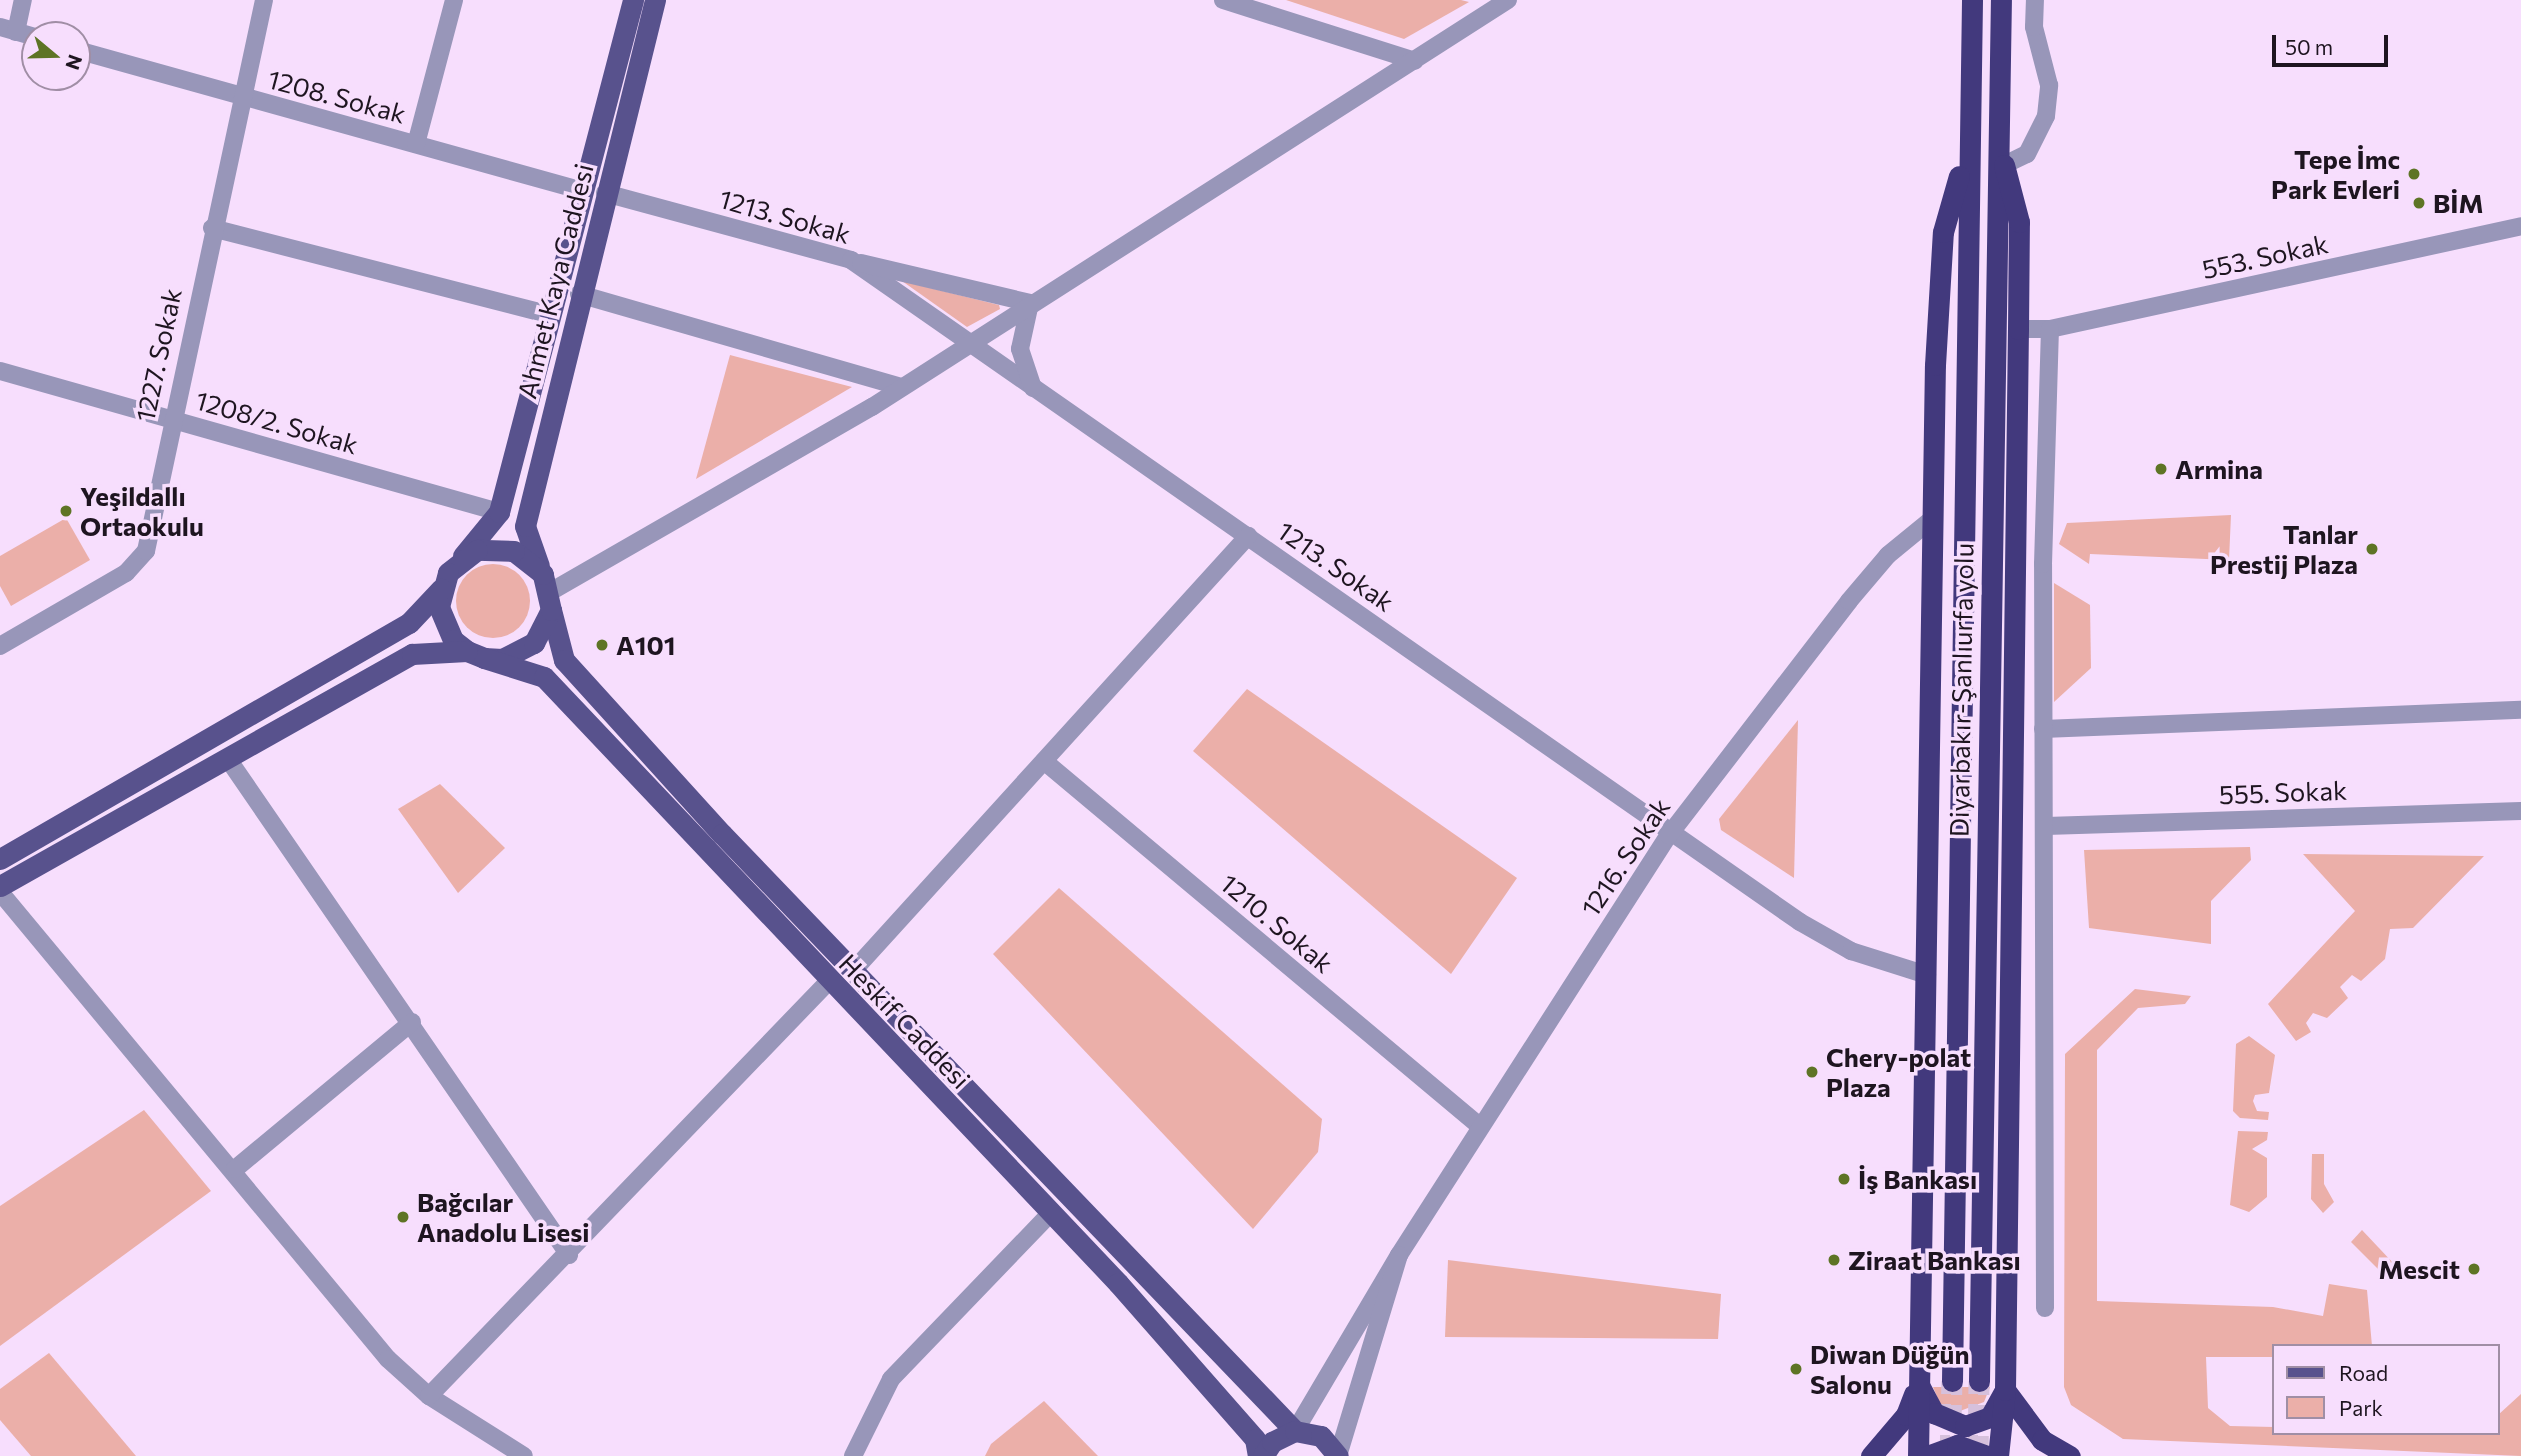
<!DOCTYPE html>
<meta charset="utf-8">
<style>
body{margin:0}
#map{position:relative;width:2521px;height:1456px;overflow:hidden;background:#f7defd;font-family:Commissioner,sans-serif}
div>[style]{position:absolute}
.green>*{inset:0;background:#ebafa9}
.round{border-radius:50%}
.highway-tunnel>*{height:21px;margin-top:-10.5px;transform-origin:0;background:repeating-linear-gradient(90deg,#d6c0dc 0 21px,transparent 0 31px)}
.minor>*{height:18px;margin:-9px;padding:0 9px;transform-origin:9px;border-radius:9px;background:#9896b9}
.major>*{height:21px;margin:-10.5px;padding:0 10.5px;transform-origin:10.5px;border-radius:10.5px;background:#58528d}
.highway>*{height:21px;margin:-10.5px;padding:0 10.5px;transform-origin:10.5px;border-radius:10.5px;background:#42397d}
.dots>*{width:19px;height:19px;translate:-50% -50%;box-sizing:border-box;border:4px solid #f7defd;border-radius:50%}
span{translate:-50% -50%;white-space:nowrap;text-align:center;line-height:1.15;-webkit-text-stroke:7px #f7defd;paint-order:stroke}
.street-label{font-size:26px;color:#1e1520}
.poi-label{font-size:26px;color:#1e1520;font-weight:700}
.right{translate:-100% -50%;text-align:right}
.left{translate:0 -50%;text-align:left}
.legend{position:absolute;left:2272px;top:1344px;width:228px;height:91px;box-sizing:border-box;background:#f7defd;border:2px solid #a08ea5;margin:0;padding:9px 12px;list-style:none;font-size:21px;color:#1e1520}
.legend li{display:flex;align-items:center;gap:14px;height:35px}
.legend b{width:35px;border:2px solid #a08ea5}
.north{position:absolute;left:21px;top:21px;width:70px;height:70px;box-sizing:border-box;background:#f7defd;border:2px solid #a08ea5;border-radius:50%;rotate:109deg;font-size:19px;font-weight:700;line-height:28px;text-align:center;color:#1e1520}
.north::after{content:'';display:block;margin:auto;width:24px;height:32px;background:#5e7425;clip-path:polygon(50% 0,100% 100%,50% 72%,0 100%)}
.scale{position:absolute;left:2272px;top:35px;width:116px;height:32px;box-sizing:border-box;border:4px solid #1e1520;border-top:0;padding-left:9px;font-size:21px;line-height:24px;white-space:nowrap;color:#1e1520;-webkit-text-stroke:5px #f7defd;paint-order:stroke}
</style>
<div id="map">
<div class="green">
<i style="clip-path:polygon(1286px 0,1461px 0,1469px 2px,1404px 39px)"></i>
<i style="clip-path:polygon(902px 281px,999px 305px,1000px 309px,967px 327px)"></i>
<i style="clip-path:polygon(730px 355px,852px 387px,696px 479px)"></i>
<i style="clip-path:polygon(2231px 515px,2229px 560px,2090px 554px,2089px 564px,2059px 544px,2067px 523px)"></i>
<i style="clip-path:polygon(66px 518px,90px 560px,11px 606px,0 586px,0 556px)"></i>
<i class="round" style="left:456px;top:564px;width:74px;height:74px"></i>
<i style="clip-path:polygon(2054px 583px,2090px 605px,2091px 668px,2054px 702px)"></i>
<i style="clip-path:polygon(1247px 689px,1517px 878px,1451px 974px,1193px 751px)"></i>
<i style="clip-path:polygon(1798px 720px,1794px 878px,1721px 830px,1719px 819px)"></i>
<i style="clip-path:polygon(440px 784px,505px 848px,458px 893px,398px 809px)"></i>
<i style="clip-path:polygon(2250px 847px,2251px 860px,2211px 901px,2211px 944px,2089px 928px,2084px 850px)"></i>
<i style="clip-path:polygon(2303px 854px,2484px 856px,2413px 928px,2390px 929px,2385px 959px,2361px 981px,2352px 975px,2340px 987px,2348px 998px,2327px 1018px,2313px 1013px,2306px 1023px,2311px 1032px,2296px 1041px,2268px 1004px,2355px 911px)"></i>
<i style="clip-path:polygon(1059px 888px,1322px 1119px,1318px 1152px,1253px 1229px,993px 954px)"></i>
<i style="clip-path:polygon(2135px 989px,2191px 996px,2185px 1004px,2138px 1008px,2097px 1050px,2097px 1301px,2273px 1307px,2323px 1316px,2329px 1284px,2367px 1290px,2372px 1346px,2274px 1346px,2274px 1357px,2206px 1357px,2208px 1408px,2230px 1426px,2274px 1427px,2274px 1433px,2498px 1433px,2498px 1415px,2521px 1394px,2521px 1456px,2123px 1439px,2071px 1405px,2064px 1387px,2065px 1054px)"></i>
<i style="clip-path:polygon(2249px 1036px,2275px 1055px,2269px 1093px,2255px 1095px,2253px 1101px,2257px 1111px,2269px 1112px,2268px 1120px,2240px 1118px,2233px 1111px,2236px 1044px)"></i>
<i style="clip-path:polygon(144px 1110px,211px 1191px,0 1346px,0 1206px)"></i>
<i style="clip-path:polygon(2238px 1131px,2268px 1132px,2267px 1140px,2252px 1149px,2267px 1158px,2267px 1197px,2249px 1212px,2230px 1205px)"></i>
<i style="clip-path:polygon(2312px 1154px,2324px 1154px,2324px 1184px,2334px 1202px,2323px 1213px,2311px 1199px)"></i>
<i style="clip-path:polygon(2362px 1230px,2395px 1265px,2394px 1270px,2382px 1273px,2351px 1242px)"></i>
<i style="clip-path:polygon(1448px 1260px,1721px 1294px,1718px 1339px,1445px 1337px)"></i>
<i style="clip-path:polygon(49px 1353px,136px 1456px,31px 1456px,0 1420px,0 1389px)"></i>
<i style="clip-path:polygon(1933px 1387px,1990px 1387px,1984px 1402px,1960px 1411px,1941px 1406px)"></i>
<i style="clip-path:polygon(1044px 1401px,1098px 1456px,985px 1456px,991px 1444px)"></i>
</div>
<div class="highway-tunnel">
<i style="left:1950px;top:1456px;width:75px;rotate:-88.5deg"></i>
<i style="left:1978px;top:1456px;width:75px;rotate:-89.2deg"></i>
</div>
<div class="minor">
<i style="left:1223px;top:0;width:201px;rotate:17.6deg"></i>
<i style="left:0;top:27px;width:36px;rotate:16deg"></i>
<i style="left:16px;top:32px;width:33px;rotate:-78deg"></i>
<i style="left:77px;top:50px;width:525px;rotate:15.57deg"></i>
<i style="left:416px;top:144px;width:149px;rotate:-75.2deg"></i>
<i style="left:2004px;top:165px;width:25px;rotate:-26deg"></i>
<i style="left:2027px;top:154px;width:42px;rotate:-63.4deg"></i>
<i style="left:2046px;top:116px;width:31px;rotate:-84deg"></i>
<i style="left:2049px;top:85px;width:60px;rotate:-104.5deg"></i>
<i style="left:2034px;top:27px;width:27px;rotate:-88deg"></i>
<i style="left:605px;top:193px;width:255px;rotate:15.2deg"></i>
<i style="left:851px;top:260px;width:1157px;rotate:34.9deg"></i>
<i style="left:1800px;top:922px;width:59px;rotate:29.6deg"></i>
<i style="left:1851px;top:951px;width:80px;rotate:17.5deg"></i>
<i style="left:212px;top:228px;width:351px;rotate:14.4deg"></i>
<i style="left:861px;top:263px;width:174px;rotate:13.3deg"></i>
<i style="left:1030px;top:303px;width:47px;rotate:102.3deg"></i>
<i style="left:1020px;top:349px;width:41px;rotate:71.6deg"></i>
<i style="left:579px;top:294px;width:336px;rotate:16.1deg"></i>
<i style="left:2018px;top:329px;width:32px"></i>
<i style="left:2050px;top:329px;width:482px;rotate:-12.3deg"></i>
<i style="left:0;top:371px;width:519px;rotate:15.78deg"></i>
<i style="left:550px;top:592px;width:371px;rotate:-29.9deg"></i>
<i style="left:872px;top:407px;width:755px;rotate:-32.62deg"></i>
<i style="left:0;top:646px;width:146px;rotate:-30.1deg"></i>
<i style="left:126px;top:573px;width:30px;rotate:-48deg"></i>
<i style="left:146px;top:551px;width:563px;rotate:-77.91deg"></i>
<i style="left:2043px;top:729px;width:478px;rotate:-2.3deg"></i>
<i style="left:228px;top:759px;width:602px;rotate:55.49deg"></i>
<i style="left:1044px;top:761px;width:565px;rotate:39.97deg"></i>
<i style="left:2046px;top:826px;width:475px;rotate:-1.8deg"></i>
<i style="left:0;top:892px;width:607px;rotate:50.28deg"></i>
<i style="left:388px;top:1359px;width:55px;rotate:42.1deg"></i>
<i style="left:429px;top:1396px;width:112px;rotate:32.3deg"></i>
<i style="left:853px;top:971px;width:588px;rotate:-47.76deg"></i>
<i style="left:235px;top:1169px;width:230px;rotate:-39.7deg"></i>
<i style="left:1399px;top:1255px;width:499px;rotate:-57.3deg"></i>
<i style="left:1669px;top:835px;width:295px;rotate:-52.4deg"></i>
<i style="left:1849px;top:601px;width:60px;rotate:-49.7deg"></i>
<i style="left:1888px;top:555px;width:57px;rotate:-39.3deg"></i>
<i style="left:2045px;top:1308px;width:744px;rotate:-90.15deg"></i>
<i style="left:2043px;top:564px;width:235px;rotate:-88.3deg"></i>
<i style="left:429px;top:1396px;width:575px;rotate:-46.06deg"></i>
<i style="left:1295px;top:1431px;width:204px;rotate:-59.4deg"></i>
<i style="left:1399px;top:1255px;width:210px;rotate:106.9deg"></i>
<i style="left:853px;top:1456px;width:86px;rotate:-63.7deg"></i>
<i style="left:891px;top:1379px;width:231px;rotate:-46.1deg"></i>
</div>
<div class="major">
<i style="left:463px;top:556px;width:57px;rotate:-50.7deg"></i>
<i style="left:499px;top:512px;width:529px;rotate:-75.33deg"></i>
<i style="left:539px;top:566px;width:42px;rotate:-109.3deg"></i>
<i style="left:525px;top:526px;width:542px;rotate:-76.12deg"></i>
<i style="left:551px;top:610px;width:52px;rotate:75.4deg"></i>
<i style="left:564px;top:660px;width:235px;rotate:47.8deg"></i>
<i style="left:722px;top:834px;width:827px;rotate:46.18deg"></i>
<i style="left:484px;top:658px;width:18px;rotate:3deg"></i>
<i style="left:502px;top:659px;width:36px;rotate:-27deg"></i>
<i style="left:534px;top:643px;width:37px;rotate:-63deg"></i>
<i style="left:551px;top:610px;width:37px;rotate:-103deg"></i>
<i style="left:543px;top:574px;width:37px;rotate:-142deg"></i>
<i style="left:514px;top:551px;width:37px;rotate:-178deg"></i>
<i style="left:477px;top:550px;width:37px;rotate:142deg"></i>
<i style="left:448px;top:573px;width:35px;rotate:105deg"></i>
<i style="left:439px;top:607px;width:36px;rotate:67deg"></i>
<i style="left:453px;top:640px;width:18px;rotate:38deg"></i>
<i style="left:467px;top:651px;width:18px;rotate:22deg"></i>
<i style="left:484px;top:658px;width:63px;rotate:17.6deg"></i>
<i style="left:544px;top:677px;width:835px;rotate:46.55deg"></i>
<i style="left:1118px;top:1283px;width:208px;rotate:48.7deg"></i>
<i style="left:1255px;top:1439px;width:17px;rotate:80deg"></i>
<i style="left:0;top:859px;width:472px;rotate:-30deg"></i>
<i style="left:409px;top:623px;width:47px;rotate:-46.7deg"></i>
<i style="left:0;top:886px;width:473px;rotate:-29.4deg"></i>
<i style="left:412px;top:654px;width:55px;rotate:-3.1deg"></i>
<i style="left:1263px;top:1456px;width:17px;rotate:-57deg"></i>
<i style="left:1272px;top:1442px;width:25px;rotate:-26deg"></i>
<i style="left:1295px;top:1431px;width:26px;rotate:11deg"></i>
<i style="left:1321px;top:1436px;width:26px;rotate:50deg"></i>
</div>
<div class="highway">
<i style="left:1952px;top:1381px;width:1381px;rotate:-89.17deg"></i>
<i style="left:1979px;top:1381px;width:1381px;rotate:-89.09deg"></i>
<i style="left:1920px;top:1387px;width:30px;rotate:62deg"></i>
<i style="left:1934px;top:1413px;width:34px;rotate:23deg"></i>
<i style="left:1965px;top:1426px;width:27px;rotate:-20deg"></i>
<i style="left:1990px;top:1417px;width:31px;rotate:-61deg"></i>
<i style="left:2005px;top:1390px;width:62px;rotate:53.5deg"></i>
<i style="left:2042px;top:1440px;width:32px;rotate:30deg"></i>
<i style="left:1871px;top:1456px;width:54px;rotate:-49.5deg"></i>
<i style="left:1906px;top:1415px;width:22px;rotate:-69deg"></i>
<i style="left:1918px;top:1456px;width:1091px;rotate:-89.11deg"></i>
<i style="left:1935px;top:365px;width:133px;rotate:-86.6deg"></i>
<i style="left:1943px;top:232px;width:58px;rotate:-74.1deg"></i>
<i style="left:1927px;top:1456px;width:32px;rotate:-20deg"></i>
<i style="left:1957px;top:1445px;width:33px;rotate:20deg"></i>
<i style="left:1998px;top:1456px;width:66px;rotate:-83.9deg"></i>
<i style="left:2005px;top:1390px;width:1061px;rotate:-89.3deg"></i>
<i style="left:2018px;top:329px;width:107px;rotate:-89.5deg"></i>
<i style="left:2019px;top:222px;width:59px;rotate:-104.7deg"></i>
</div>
<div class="dots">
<i style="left:2414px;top:174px;background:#5e7425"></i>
<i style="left:2419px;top:203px;background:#5e7425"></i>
<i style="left:2161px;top:469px;background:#5e7425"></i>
<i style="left:66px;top:511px;background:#5e7425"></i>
<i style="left:2372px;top:549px;background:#5e7425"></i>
<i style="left:602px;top:645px;background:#5e7425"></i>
<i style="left:1812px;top:1072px;background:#5e7425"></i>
<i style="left:1844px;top:1179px;background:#5e7425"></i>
<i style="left:403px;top:1217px;background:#5e7425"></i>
<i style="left:1834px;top:1260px;background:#5e7425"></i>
<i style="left:2474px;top:1269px;background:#5e7425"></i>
<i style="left:1796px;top:1369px;background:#5e7425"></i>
</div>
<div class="street-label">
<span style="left:337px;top:96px;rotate:15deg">1208. Sokak</span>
<span style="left:785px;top:216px;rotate:16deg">1213. Sokak</span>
<span style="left:2265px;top:256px;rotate:-12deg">553. Sokak</span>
<span style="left:555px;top:281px;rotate:-76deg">Ahmet Kaya Caddesi</span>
<span style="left:158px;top:355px;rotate:-78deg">1227. Sokak</span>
<span style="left:277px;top:422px;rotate:16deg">1208/2. Sokak</span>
<span style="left:1336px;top:566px;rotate:35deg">1213. Sokak</span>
<span style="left:1961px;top:690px;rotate:-89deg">Diyarbakır-Şanlıurfa yolu</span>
<span style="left:2283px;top:792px;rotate:-2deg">555. Sokak</span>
<span style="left:1625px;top:857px;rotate:-56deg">1216. Sokak</span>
<span style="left:1277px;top:923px;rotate:40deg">1210. Sokak</span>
<span style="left:905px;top:1021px;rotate:46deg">Heskif Caddesi</span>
</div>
<div class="poi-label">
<span class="right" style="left:2400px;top:174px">Tepe İmc<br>Park Evleri</span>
<span class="left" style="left:2433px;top:203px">BİM</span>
<span class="left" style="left:2175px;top:469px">Armina</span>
<span class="left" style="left:80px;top:511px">Yeşildallı<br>Ortaokulu</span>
<span class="right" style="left:2358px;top:549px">Tanlar<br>Prestij Plaza</span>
<span class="left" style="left:616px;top:645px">A101</span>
<span class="left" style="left:1826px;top:1072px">Chery-polat<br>Plaza</span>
<span class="left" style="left:1858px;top:1179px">İş Bankası</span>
<span class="left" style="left:417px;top:1217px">Bağcılar<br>Anadolu Lisesi</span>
<span class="left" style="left:1848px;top:1260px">Ziraat Bankası</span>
<span class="right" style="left:2460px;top:1269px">Mescit</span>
<span class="left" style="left:1810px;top:1369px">Diwan Düğün<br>Salonu</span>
</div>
<ul class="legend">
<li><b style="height:9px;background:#58528d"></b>Road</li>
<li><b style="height:19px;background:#ebafa9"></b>Park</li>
</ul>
<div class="north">N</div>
<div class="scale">50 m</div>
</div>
